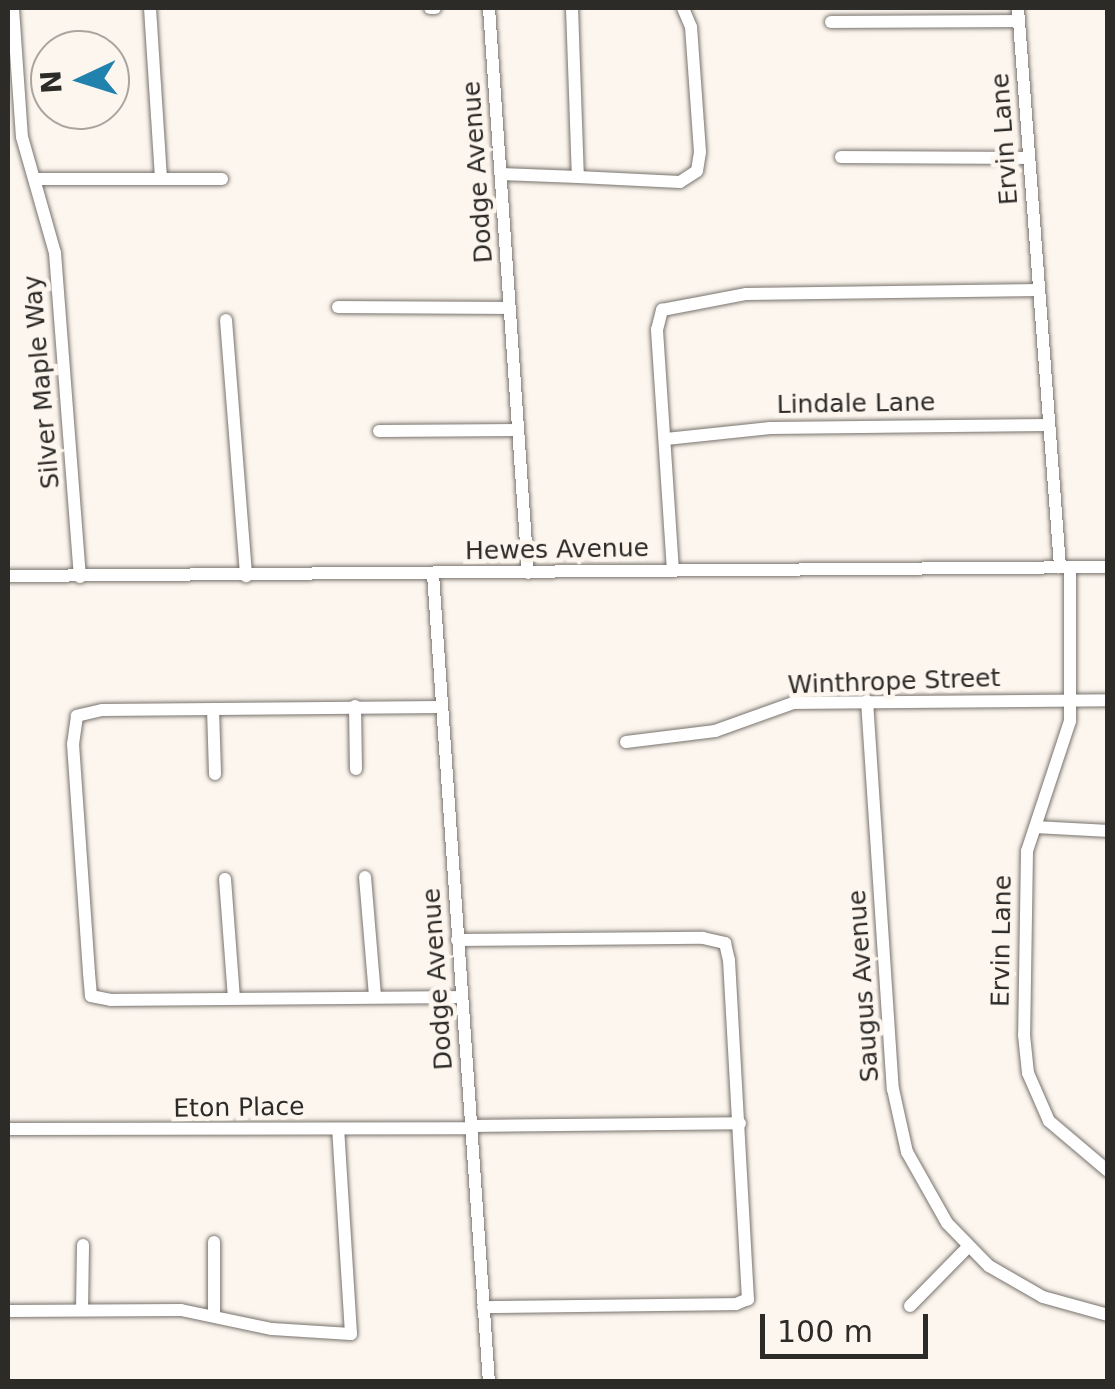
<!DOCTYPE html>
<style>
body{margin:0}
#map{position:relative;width:1115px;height:1389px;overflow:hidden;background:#fcf6ef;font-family:"DejaVu Sans",sans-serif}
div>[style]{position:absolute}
.roads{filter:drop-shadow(0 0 2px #78726c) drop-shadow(0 0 2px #78726c)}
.minor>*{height:12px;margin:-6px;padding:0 6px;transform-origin:6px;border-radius:6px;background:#fff}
span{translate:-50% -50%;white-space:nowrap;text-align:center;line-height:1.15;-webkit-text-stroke:9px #fcf6ef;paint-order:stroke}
.street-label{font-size:25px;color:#2d2b28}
.frame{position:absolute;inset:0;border:10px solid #2d2b28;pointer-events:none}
.north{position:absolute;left:30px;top:30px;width:100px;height:100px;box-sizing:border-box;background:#fcf6ef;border:2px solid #a9a59f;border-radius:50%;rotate:266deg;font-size:28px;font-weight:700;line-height:40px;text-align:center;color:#2d2b28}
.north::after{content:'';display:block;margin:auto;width:35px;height:45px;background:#2282ae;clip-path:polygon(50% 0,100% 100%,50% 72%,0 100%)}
.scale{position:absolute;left:760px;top:1314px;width:168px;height:45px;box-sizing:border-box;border:5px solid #2d2b28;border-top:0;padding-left:12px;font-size:30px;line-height:35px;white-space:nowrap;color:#2d2b28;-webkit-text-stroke:8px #fcf6ef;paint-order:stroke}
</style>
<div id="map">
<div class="roads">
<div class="minor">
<i style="left:150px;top:8px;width:171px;rotate:86.3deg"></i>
<i style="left:430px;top:8px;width:5px"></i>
<i style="left:489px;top:8px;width:566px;rotate:86.05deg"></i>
<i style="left:572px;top:8px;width:169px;rotate:88deg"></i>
<i style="left:578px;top:177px;width:102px;rotate:2.8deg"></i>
<i style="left:680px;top:182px;width:20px;rotate:-33deg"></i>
<i style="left:697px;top:171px;width:19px;rotate:-81deg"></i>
<i style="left:700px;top:152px;width:125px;rotate:-94.1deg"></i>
<i style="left:691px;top:27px;width:21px;rotate:-113deg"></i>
<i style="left:1018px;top:8px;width:561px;rotate:85.7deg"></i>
<i style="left:13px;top:9px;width:128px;rotate:86deg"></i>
<i style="left:22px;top:137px;width:121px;rotate:74.1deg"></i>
<i style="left:55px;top:253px;width:325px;rotate:85.6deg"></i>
<i style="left:831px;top:22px;width:188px;rotate:-0.3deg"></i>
<i style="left:841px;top:157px;width:188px;rotate:0.3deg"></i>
<i style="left:501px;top:174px;width:77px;rotate:2.2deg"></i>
<i style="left:36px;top:179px;width:186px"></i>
<i style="left:338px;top:307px;width:172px;rotate:0.3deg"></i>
<i style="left:226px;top:320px;width:257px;rotate:85.5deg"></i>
<i style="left:379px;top:431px;width:139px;rotate:-0.4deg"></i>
<i style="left:666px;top:439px;width:105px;rotate:-6deg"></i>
<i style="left:770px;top:428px;width:278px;rotate:-0.6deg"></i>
<i style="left:1070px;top:567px;width:154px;rotate:90deg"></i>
<i style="left:1070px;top:721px;width:137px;rotate:108.3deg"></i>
<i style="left:1027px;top:851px;width:184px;rotate:90.9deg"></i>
<i style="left:1024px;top:1035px;width:38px;rotate:84deg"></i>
<i style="left:1028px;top:1073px;width:52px;rotate:66.4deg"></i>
<i style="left:1049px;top:1121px;width:77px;rotate:40.3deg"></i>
<i style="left:673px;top:571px;width:242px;rotate:-93.8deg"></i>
<i style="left:657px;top:330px;width:21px;rotate:-76deg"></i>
<i style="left:662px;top:310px;width:86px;rotate:-10.8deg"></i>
<i style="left:746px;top:294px;width:293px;rotate:-0.8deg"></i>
<i style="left:433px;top:574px;width:810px;rotate:86.04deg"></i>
<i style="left:8px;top:576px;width:1100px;rotate:-0.47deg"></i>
<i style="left:867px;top:701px;width:389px;rotate:86.2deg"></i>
<i style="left:893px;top:1089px;width:65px;rotate:77.5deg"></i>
<i style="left:907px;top:1152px;width:81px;rotate:60.6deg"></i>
<i style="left:947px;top:1223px;width:60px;rotate:45.7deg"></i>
<i style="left:989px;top:1266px;width:62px;rotate:29.9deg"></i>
<i style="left:1043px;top:1297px;width:67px;rotate:15.5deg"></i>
<i style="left:355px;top:706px;width:63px;rotate:89.1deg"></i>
<i style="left:441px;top:707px;width:339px;rotate:179.5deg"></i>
<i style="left:102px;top:710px;width:26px;rotate:167deg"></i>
<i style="left:77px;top:716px;width:28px;rotate:98deg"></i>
<i style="left:73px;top:744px;width:230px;rotate:86deg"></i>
<i style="left:89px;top:973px;width:23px;rotate:85deg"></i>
<i style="left:91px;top:996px;width:20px;rotate:11deg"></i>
<i style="left:111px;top:1000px;width:350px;rotate:-0.5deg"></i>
<i style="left:213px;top:709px;width:65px;rotate:88.2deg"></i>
<i style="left:626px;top:742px;width:90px;rotate:-7deg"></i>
<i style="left:715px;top:731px;width:83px;rotate:-19.7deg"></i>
<i style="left:793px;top:703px;width:315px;rotate:-0.5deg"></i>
<i style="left:1036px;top:827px;width:72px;rotate:3.2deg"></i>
<i style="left:365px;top:877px;width:120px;rotate:85.2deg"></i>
<i style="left:225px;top:879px;width:119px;rotate:85.7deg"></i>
<i style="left:457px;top:940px;width:246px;rotate:-0.5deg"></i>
<i style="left:703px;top:938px;width:23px;rotate:13deg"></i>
<i style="left:725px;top:943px;width:17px;rotate:77deg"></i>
<i style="left:729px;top:960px;width:340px;rotate:86.8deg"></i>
<i style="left:748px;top:1299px;width:13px;rotate:157deg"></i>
<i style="left:736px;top:1304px;width:253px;rotate:179.3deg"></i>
<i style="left:471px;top:1126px;width:269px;rotate:-0.6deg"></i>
<i style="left:8px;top:1129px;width:463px;rotate:-0.1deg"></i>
<i style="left:214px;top:1242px;width:70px;rotate:90deg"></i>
<i style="left:910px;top:1306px;width:83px;rotate:-45.5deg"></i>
<i style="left:82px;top:1310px;width:65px;rotate:-89.1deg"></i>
<i style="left:8px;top:1311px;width:173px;rotate:-0.3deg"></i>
<i style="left:181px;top:1310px;width:93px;rotate:11.8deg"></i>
<i style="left:272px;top:1329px;width:79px;rotate:3.6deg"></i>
<i style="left:351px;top:1334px;width:204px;rotate:-93.6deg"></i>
</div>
</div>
<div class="street-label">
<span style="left:1005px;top:139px;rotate:-94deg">Ervin Lane</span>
<span style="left:478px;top:172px;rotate:-94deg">Dodge Avenue</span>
<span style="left:42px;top:382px;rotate:-95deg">Silver Maple Way</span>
<span style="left:856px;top:404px;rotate:-1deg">Lindale Lane</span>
<span style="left:557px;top:550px;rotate:-1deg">Hewes Avenue</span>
<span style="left:894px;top:682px;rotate:-2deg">Winthrope Street</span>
<span style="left:1002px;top:941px;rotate:-89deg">Ervin Lane</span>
<span style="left:438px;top:979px;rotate:-94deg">Dodge Avenue</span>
<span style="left:864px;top:986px;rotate:-94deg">Saugus Avenue</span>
<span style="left:239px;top:1108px;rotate:-1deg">Eton Place</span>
</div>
<div class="frame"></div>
<div class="north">N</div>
<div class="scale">100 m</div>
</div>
